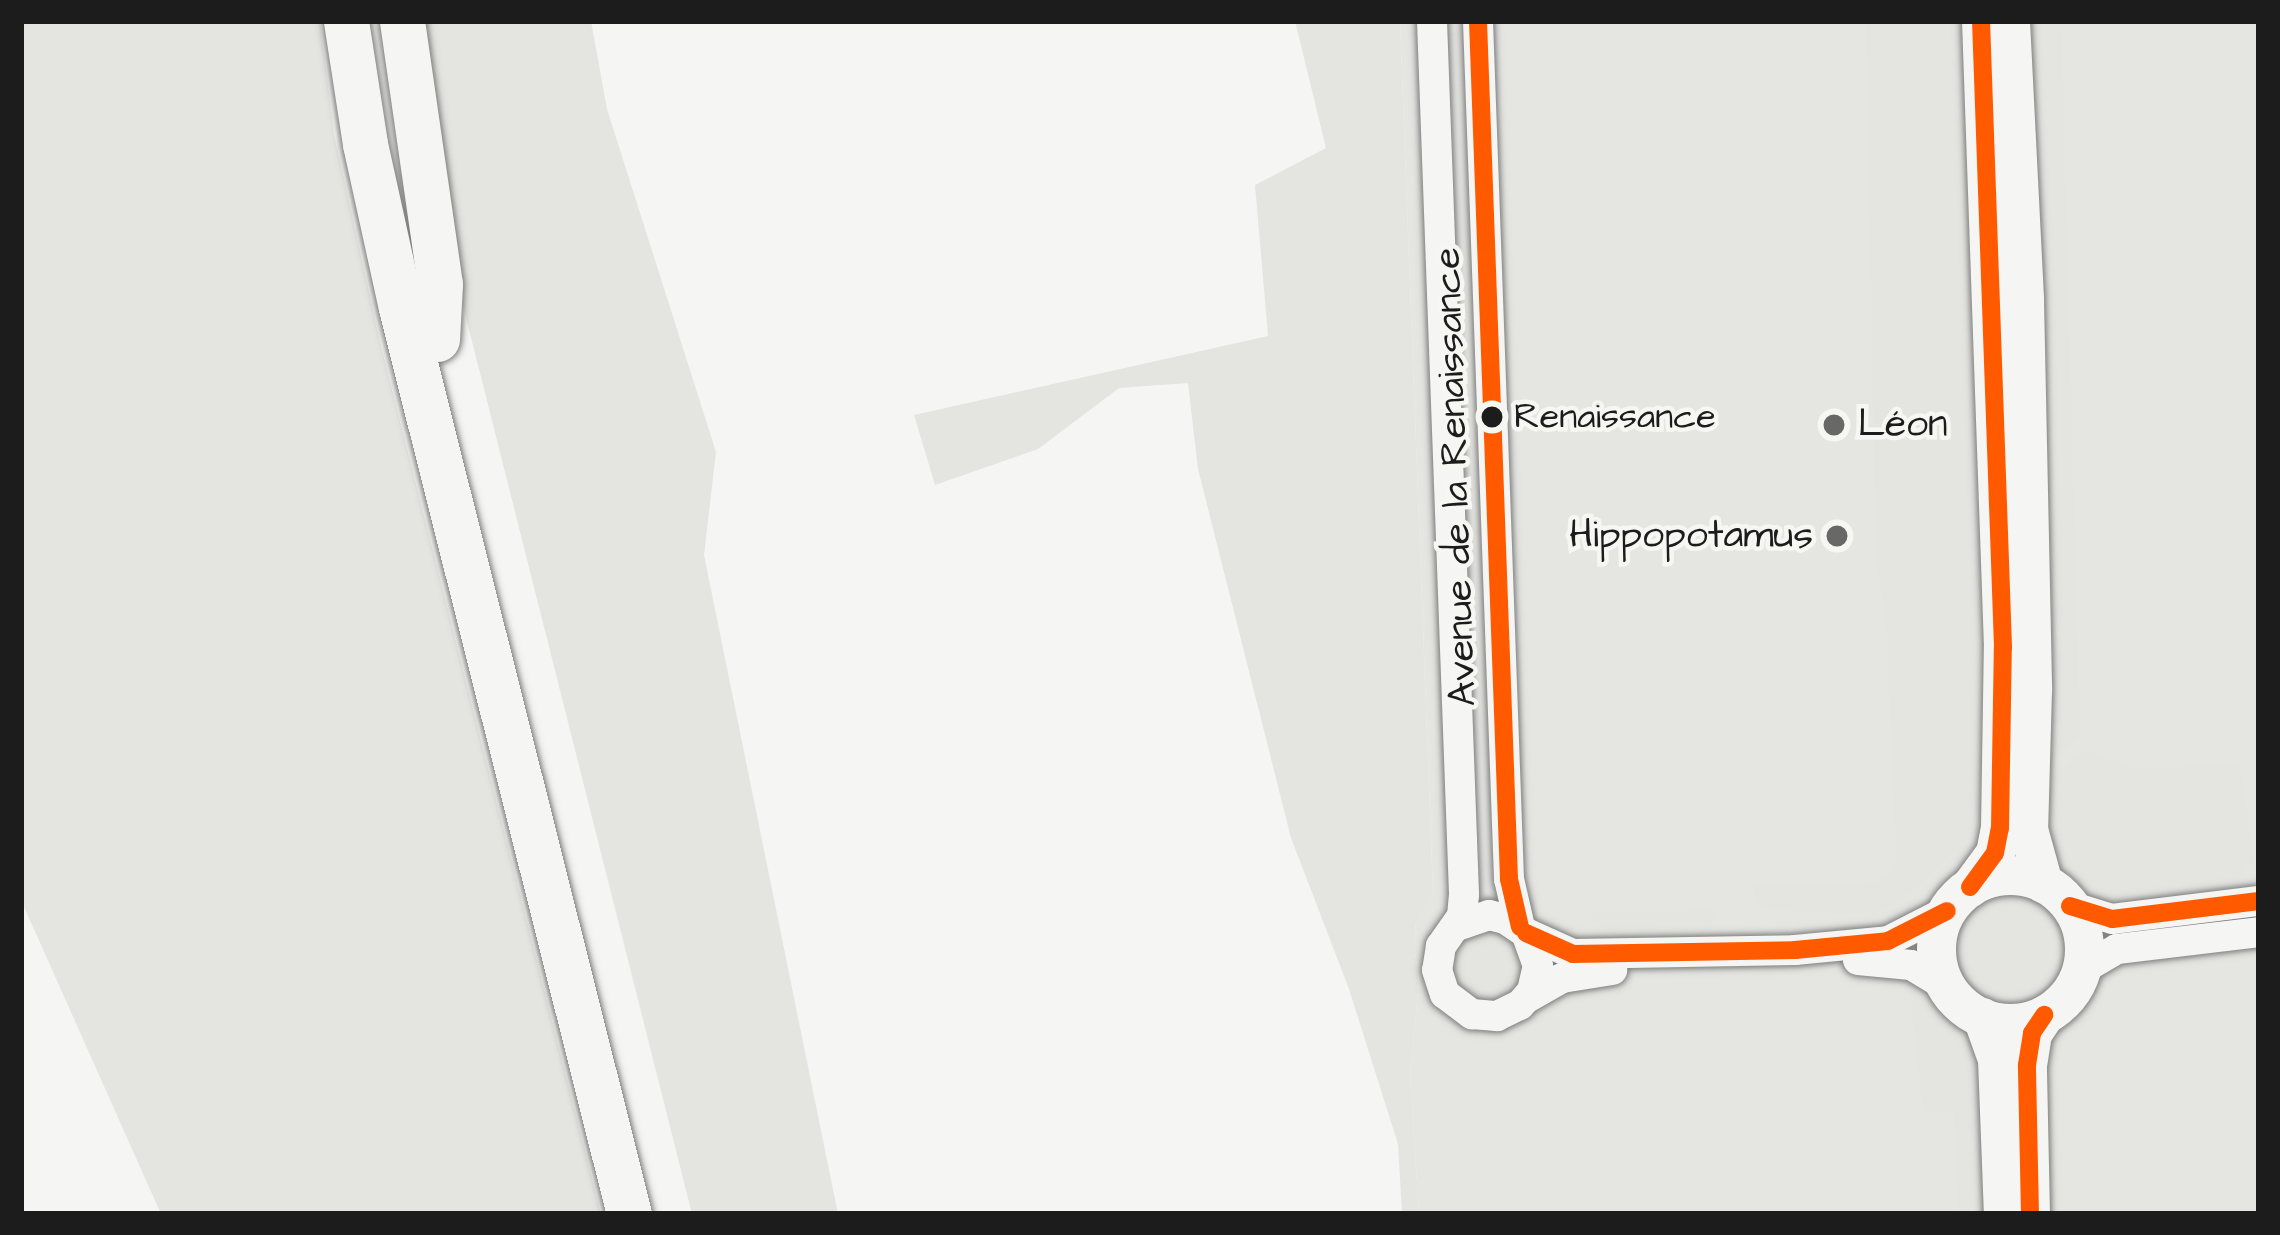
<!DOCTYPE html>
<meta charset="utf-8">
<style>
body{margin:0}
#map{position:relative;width:2280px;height:1235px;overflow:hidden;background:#f5f5f3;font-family:"Architects Daughter",sans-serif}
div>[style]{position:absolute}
.built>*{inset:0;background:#e5e5e2}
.green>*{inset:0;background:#e4e4e1;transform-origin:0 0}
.round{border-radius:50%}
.roads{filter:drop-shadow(0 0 3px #7e7e7d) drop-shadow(0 0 3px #7e7e7d)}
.minor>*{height:30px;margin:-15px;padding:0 15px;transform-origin:15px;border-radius:15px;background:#f5f5f3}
.major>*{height:39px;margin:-19.5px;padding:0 19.5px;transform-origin:19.5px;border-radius:19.5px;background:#f5f5f3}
.major>.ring{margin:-19.5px;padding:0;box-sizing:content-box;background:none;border:39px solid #f5f5f3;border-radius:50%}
.highway>*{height:45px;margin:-22.5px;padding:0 22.5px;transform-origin:22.5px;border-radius:22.5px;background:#f5f5f3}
.bus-1>*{height:18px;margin:-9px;padding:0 9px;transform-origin:9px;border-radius:9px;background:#ff5a00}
.dots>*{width:33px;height:33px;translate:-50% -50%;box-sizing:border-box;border:6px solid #f6f6f2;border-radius:50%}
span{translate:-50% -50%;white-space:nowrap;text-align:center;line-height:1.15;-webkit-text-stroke:9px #f6f6f2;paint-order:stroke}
.bus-label{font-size:36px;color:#1c1c1c}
.left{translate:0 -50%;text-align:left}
.poi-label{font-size:39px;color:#1c1c1c}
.right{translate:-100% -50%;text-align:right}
.street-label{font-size:39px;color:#1c1c1c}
.frame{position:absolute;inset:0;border:24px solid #1c1c1c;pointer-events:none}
</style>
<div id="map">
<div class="built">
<i style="clip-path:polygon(1400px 21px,2259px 21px,2259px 1214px,1419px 1214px,1410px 1074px,1419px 982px,1414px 945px,1416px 922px,1433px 891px)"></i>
</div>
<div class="green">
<i style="clip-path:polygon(21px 21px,320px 21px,334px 134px,380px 342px,601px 1214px,161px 1214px,21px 900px)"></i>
<i style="clip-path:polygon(411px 21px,591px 21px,607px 109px,716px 452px,704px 555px,838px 1214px,692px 1214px,450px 254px)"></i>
<i style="clip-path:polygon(1295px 21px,1400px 21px,1433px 892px,1416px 922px,1414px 945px,1419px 982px,1410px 1074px,1419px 1214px,1402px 1214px,1398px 1144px,1349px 989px,1291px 838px,1198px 469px,1188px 383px,1119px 388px,1038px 449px,935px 485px,914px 415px,1268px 336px,1255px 185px,1326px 148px)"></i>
<i style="left:1439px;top:21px;width:29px;height:885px"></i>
<i style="clip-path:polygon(1866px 21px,1966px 21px,1981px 806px,1962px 847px,1903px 898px,1875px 914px,1758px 909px,1752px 886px,1876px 882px,1891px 873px,1896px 856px,1887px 631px,1876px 559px)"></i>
<i style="clip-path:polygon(2027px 21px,2061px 21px,2080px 736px,2052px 762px)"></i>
<i style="clip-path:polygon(2085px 751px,2137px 769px,2239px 764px,2255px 864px,2246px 865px,2236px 886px,2119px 901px,2093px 890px,2057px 854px,2050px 826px,2049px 781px)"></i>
<i class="round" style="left:1960px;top:893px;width:102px;height:102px"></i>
<i style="clip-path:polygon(1716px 910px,1711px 931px,1608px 935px,1590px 913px)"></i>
<i class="round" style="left:1452px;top:930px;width:72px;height:72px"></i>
<i style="clip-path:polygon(1909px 985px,1964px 1039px,1974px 1062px,1983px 1214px,1959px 1214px,1954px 1113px,1923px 1110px)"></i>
</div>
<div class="roads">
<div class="minor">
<i style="left:1432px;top:21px;width:874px;rotate:87.9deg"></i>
<i style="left:1464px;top:894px;width:22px;rotate:95deg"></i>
<i style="left:1462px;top:916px;width:37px;rotate:125deg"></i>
<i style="left:1441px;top:946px;width:24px;rotate:99deg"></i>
<i style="left:1437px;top:970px;width:25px;rotate:72deg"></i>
<i style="left:1445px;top:994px;width:34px;rotate:37deg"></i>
<i style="left:1472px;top:1014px;width:25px;rotate:5deg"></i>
<i style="left:1497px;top:1016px;width:25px;rotate:-26deg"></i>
<i style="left:1520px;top:1005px;width:18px;rotate:-49deg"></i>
<i style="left:1532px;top:991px;width:26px;rotate:-77deg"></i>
<i style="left:1538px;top:966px;width:35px;rotate:-110deg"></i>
<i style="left:1526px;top:933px;width:25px;rotate:-146deg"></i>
<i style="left:1505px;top:919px;width:16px;rotate:-166deg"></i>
<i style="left:1489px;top:915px;width:34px;rotate:161deg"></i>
<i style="left:1478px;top:21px;width:859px;rotate:87.93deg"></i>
<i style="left:1509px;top:879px;width:49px;rotate:77.1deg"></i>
<i style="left:2070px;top:906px;width:44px;rotate:17.2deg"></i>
<i style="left:2112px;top:919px;width:148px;rotate:-7deg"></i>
<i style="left:1526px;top:933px;width:51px;rotate:24.1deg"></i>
<i style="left:1573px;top:954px;width:222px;rotate:-1deg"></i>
<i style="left:1795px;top:950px;width:93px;rotate:-5.5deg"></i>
<i style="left:1888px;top:941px;width:66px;rotate:-27deg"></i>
<i style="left:1858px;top:960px;width:53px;rotate:5.4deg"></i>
<i style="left:1911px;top:965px;width:41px;rotate:31deg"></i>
<i style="left:2081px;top:970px;width:42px;rotate:-30.3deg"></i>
<i style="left:2117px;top:949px;width:143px;rotate:-6.8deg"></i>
<i style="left:1527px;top:998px;width:40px;rotate:-29.7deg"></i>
<i style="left:1562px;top:978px;width:51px;rotate:-9.1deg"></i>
</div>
<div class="major">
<i style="left:2010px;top:21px;width:279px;rotate:87.1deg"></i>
<i style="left:2024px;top:300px;width:390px;rotate:88.8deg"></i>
<i style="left:2032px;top:690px;width:139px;rotate:91.6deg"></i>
<i style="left:2028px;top:829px;width:56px;rotate:74.5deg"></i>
<i class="ring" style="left:1936px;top:875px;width:109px;height:109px"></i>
<i style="left:1970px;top:887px;width:42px;rotate:-53.7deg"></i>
<i style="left:1995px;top:853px;width:25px;rotate:-79deg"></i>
<i style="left:2000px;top:828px;width:181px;rotate:-89.1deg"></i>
<i style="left:2003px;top:647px;width:626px;rotate:-92.01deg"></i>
<i style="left:1982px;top:1017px;width:45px;rotate:70.3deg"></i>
<i style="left:1997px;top:1059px;width:155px;rotate:87.8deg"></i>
<i style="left:2030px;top:1214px;width:149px;rotate:-91.2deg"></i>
<i style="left:2027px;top:1065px;width:32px;rotate:-81deg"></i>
<i style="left:2032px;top:1033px;width:22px;rotate:-56deg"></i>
</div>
<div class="highway">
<i style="left:346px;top:21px;width:124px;rotate:81.2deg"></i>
<i style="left:365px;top:144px;width:168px;rotate:77.6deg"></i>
<i style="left:401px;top:308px;width:934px;rotate:75.87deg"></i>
<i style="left:402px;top:21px;width:266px;rotate:81.8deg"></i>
<i style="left:440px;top:284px;width:55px;rotate:93.1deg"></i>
</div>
</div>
<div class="bus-1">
<i style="left:1478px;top:21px;width:859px;rotate:87.93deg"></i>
<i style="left:1509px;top:879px;width:49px;rotate:77.1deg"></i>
<i style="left:1970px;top:887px;width:42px;rotate:-53.7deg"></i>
<i style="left:1995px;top:853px;width:25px;rotate:-79deg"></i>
<i style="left:2000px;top:828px;width:181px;rotate:-89.1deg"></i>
<i style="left:2003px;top:647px;width:626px;rotate:-92.01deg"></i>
<i style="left:2070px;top:906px;width:44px;rotate:17.2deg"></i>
<i style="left:2112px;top:919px;width:148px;rotate:-7deg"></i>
<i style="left:1526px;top:933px;width:51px;rotate:24.1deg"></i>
<i style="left:1573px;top:954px;width:222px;rotate:-1deg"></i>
<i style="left:1795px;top:950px;width:93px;rotate:-5.5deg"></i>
<i style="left:1888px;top:941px;width:66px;rotate:-27deg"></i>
<i style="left:2030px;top:1214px;width:149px;rotate:-91.2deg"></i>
<i style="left:2027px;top:1065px;width:32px;rotate:-81deg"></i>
<i style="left:2032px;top:1033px;width:22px;rotate:-56deg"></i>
</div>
<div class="dots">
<i style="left:1492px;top:417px;background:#1c1c1c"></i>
<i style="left:1834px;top:425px;background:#686867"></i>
<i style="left:1837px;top:536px;background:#686867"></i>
</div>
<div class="bus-label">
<span class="left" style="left:1514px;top:417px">Renaissance</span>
</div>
<div class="poi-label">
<span class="left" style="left:1858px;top:425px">Léon</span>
<span class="right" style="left:1813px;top:536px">Hippopotamus</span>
</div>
<div class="street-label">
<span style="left:1456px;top:477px;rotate:-92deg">Avenue de la Renaissance</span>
</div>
<div class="frame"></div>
</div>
